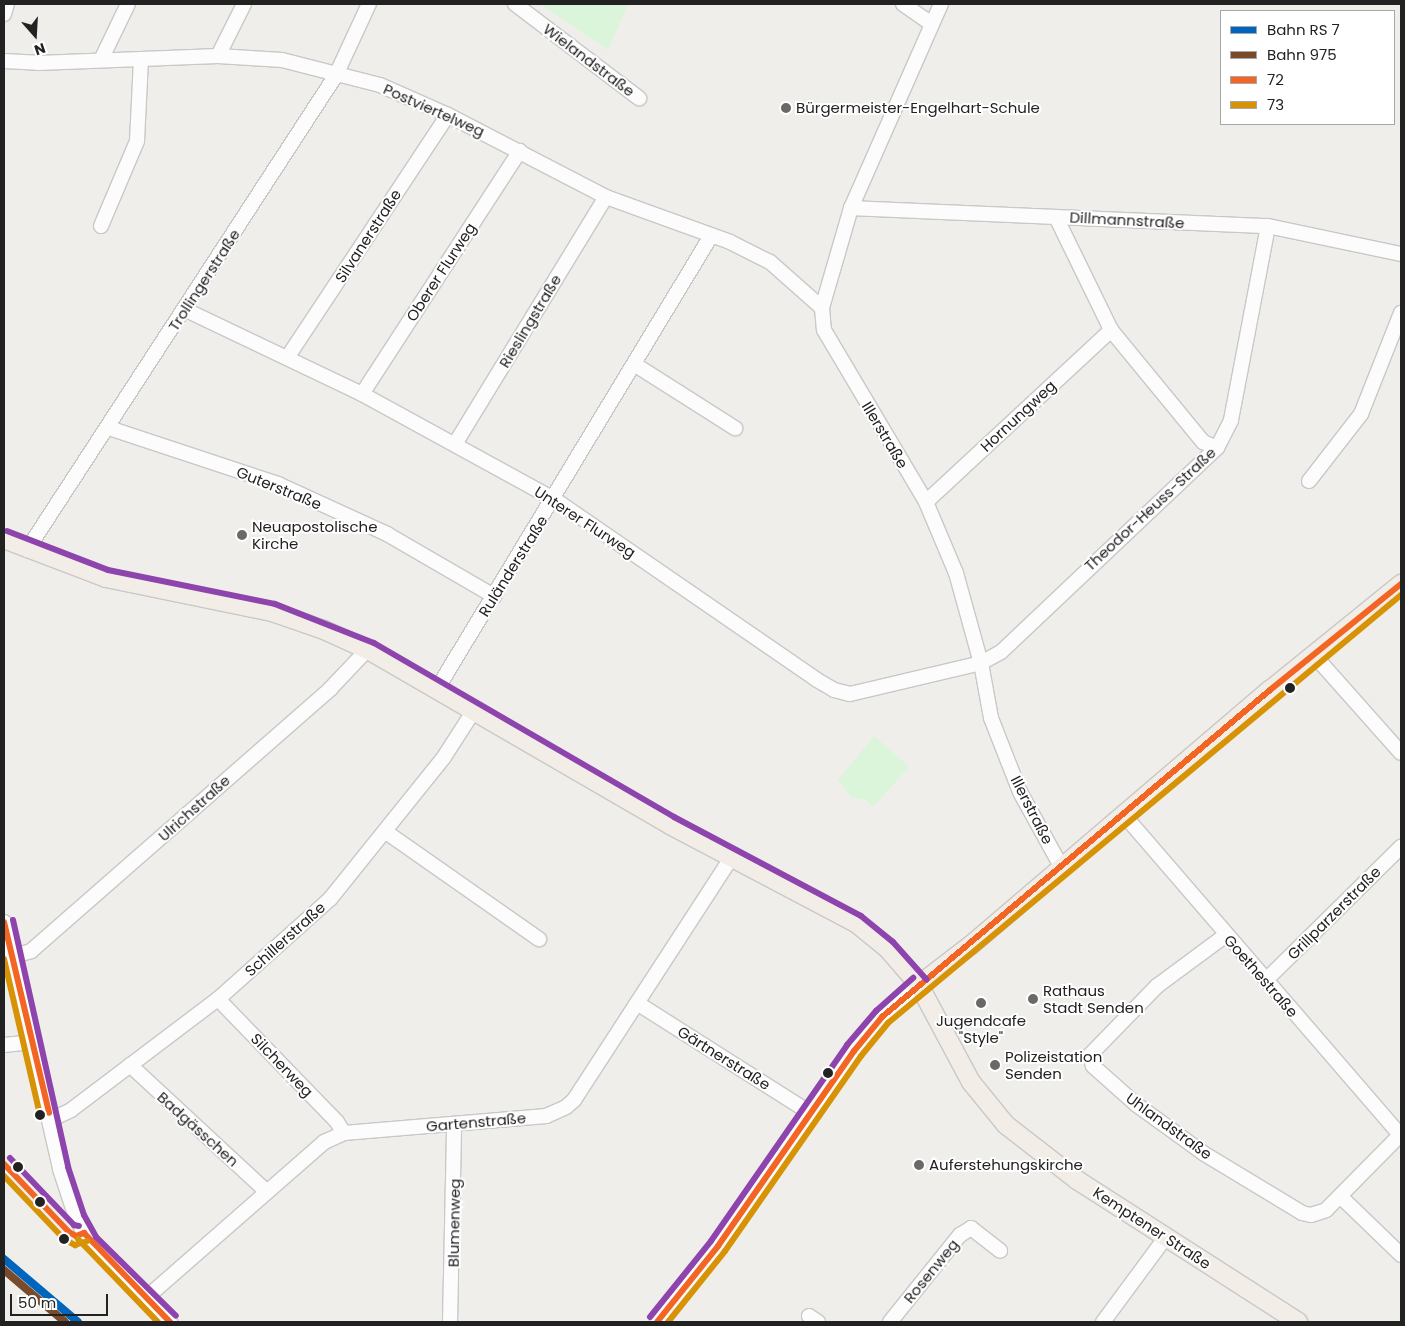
<!DOCTYPE html>
<html>
<head>
<meta charset="utf-8">
<style>
	body { margin:0 }
	#map { position:relative; width:1405px; height:1326px; overflow:hidden; background:#f0eeeb; font-family:Poppins,sans-serif }
	div>[style] { position:absolute }
	.park>* { inset:0; background:#daf5da }
	.roads { filter:drop-shadow(1px 0 #c9c8c7) drop-shadow(-1px 0 #c9c8c7) drop-shadow(0 1px #c9c8c7) drop-shadow(0 -1px #c9c8c7) }
	.minor>* { height:14px; margin:-7px; padding:0 7px; transform-origin:7px; border-radius:7px; background:#fdfcfc }
	.major>* { height:18px; margin:-9px; padding:0 9px; transform-origin:9px; border-radius:9px; background:#f3ede7 }
	.bus-1>* { height:6px; margin:-3px; padding:0 3px; transform-origin:3px; border-radius:3px; background:#f26522 }
	.bus-2>* { height:6px; margin:-3px; padding:0 3px; transform-origin:3px; border-radius:3px; background:#d79205 }
	.bus-3>* { height:6px; margin:-3px; padding:0 3px; transform-origin:3px; border-radius:3px; background:#8e44ad }
	.rail-1>* { height:8px; margin:-4px; padding:0 4px; transform-origin:4px; border-radius:4px; background:#0065bd }
	.rail-2>* { height:8px; margin:-4px; padding:0 4px; transform-origin:4px; border-radius:4px; background:#7a4b2a }
	.dots>* { width:14px; height:14px; translate:-50% -50%; box-sizing:border-box; border:2px solid #fff; border-radius:50% }
	span { translate:-50% -50%; white-space:nowrap; text-align:center; line-height:1.15; -webkit-text-stroke:4px #fff; paint-order:stroke }
	.street-label { font-size:15px; color:#222 }
	.poi-label { font-size:15px; color:#222 }
	.left { translate:0 -50%; text-align:left }
	.frame { position:absolute; inset:0; border:5px solid #222; pointer-events:none }
	.legend { position:absolute; left:1220px; top:10px; width:175px; height:115px; box-sizing:border-box; background:#fff; border:1px solid #a7a7a7; margin:0; padding:6px 9px; list-style:none; font-size:15px; color:#222 }
	.legend li { display:flex; align-items:center; gap:10px; height:25px }
	.legend b { width:25px; border:1px solid #a7a7a7 }
	.north { position:absolute; left:10px; top:10px; width:50px; height:50px; -webkit-text-stroke:4px #fff; paint-order:stroke; rotate:161deg; font-size:14px; font-weight:700; line-height:20px; text-align:center; color:#222 }
	.north::after { content:''; display:block; margin:auto; width:18px; height:22px; background:#222; clip-path:polygon(50% 0,100% 100%,50% 72%,0 100%) }
	.scale { position:absolute; left:10px; top:1294px; width:98px; height:22px; box-sizing:border-box; border:2px solid #222; border-top:0; padding-left:6px; font-size:15px; line-height:18px; white-space:nowrap; color:#222; -webkit-text-stroke:4px #fff; paint-order:stroke }
</style>
</head>
<body>
<div id="map">
	<div class="park">
		<i style="clip-path:polygon(540px 4px,628px 4px,608px 50px)"></i>
		<i style="clip-path:polygon(874px 736px,909px 767px,873px 807px,865px 800px,852px 798px,838px 780px)"></i>
	</div>
	<div class="roads">
		<div class="minor">
			<i style="left:515px;top:4px;width:156px;rotate:37.2deg"></i>
			<i style="left:903px;top:4px;width:35px;rotate:35deg"></i>
			<i style="left:941px;top:4px;width:223px;rotate:113.8deg"></i>
			<i style="left:851px;top:208px;width:104px;rotate:106.2deg"></i>
			<i style="left:822px;top:308px;width:22px;rotate:85deg"></i>
			<i style="left:824px;top:330px;width:200px;rotate:59.3deg"></i>
			<i style="left:926px;top:502px;width:77px;rotate:67.1deg"></i>
			<i style="left:956px;top:573px;width:93px;rotate:74.5deg"></i>
			<i style="left:981px;top:663px;width:56px;rotate:79.7deg"></i>
			<i style="left:991px;top:718px;width:79px;rotate:68.6deg"></i>
			<i style="left:1020px;top:792px;width:87px;rotate:61.1deg"></i>
			<i style="left:4px;top:14px;width:10px;rotate:-73deg"></i>
			<i style="left:218px;top:56px;width:58px;rotate:-63.4deg"></i>
			<i style="left:101px;top:60px;width:62px;rotate:-64.3deg"></i>
			<i style="left:4px;top:61px;width:34px;rotate:3deg"></i>
			<i style="left:38px;top:63px;width:180px;rotate:-2.2deg"></i>
			<i style="left:218px;top:56px;width:64px;rotate:3.6deg"></i>
			<i style="left:282px;top:60px;width:101px;rotate:14.3deg"></i>
			<i style="left:380px;top:85px;width:74px;rotate:23.8deg"></i>
			<i style="left:448px;top:115px;width:178px;rotate:27.4deg"></i>
			<i style="left:606px;top:197px;width:132px;rotate:19.9deg"></i>
			<i style="left:730px;top:242px;width:45px;rotate:26.6deg"></i>
			<i style="left:770px;top:262px;width:69px;rotate:41.5deg"></i>
			<i style="left:851px;top:208px;width:417px;rotate:2.5deg"></i>
			<i style="left:1268px;top:226px;width:136px;rotate:11.9deg"></i>
			<i style="left:1056px;top:217px;width:126px;rotate:64deg"></i>
			<i style="left:1111px;top:330px;width:145px;rotate:50.6deg"></i>
			<i style="left:1203px;top:442px;width:15px;rotate:23deg"></i>
			<i style="left:101px;top:226px;width:92px;rotate:-67deg"></i>
			<i style="left:137px;top:141px;width:82px;rotate:-87.2deg"></i>
			<i style="left:186px;top:310px;width:195px;rotate:25.5deg"></i>
			<i style="left:362px;top:394px;width:219px;rotate:28.7deg"></i>
			<i style="left:554px;top:499px;width:319px;rotate:34.5deg"></i>
			<i style="left:817px;top:680px;width:20px;rotate:30deg"></i>
			<i style="left:834px;top:690px;width:16px;rotate:14deg"></i>
			<i style="left:850px;top:694px;width:135px;rotate:-13.3deg"></i>
			<i style="left:981px;top:663px;width:23px;rotate:-29deg"></i>
			<i style="left:1001px;top:652px;width:297px;rotate:-43.4deg"></i>
			<i style="left:1217px;top:448px;width:31px;rotate:-63deg"></i>
			<i style="left:1231px;top:420px;width:197px;rotate:-79.2deg"></i>
			<i style="left:287px;top:358px;width:291px;rotate:-56.5deg"></i>
			<i style="left:634px;top:364px;width:120px;rotate:32.4deg"></i>
			<i style="left:362px;top:394px;width:290px;rotate:-57deg"></i>
			<i style="left:109px;top:428px;width:178px;rotate:18.3deg"></i>
			<i style="left:278px;top:484px;width:120px;rotate:24.6deg"></i>
			<i style="left:387px;top:534px;width:124px;rotate:30.1deg"></i>
			<i style="left:455px;top:444px;width:289px;rotate:-58.6deg"></i>
			<i style="left:1309px;top:481px;width:85px;rotate:-52.2deg"></i>
			<i style="left:1361px;top:414px;width:109px;rotate:-68.4deg"></i>
			<i style="left:926px;top:502px;width:253px;rotate:-42.9deg"></i>
			<i style="left:27px;top:550px;width:567px;rotate:-56.95deg"></i>
			<i style="left:336px;top:75px;width:78px;rotate:-65.1deg"></i>
			<i style="left:1313px;top:654px;width:132px;rotate:48.4deg"></i>
			<i style="left:437px;top:689px;width:529px;rotate:-58.83deg"></i>
			<i style="left:1124px;top:815px;width:423px;rotate:49.2deg"></i>
			<i style="left:386px;top:832px;width:187px;rotate:35deg"></i>
			<i style="left:4px;top:922px;width:253px;rotate:77.2deg"></i>
			<i style="left:60px;top:1169px;width:52px;rotate:71.9deg"></i>
			<i style="left:76px;top:1218px;width:27px;rotate:62deg"></i>
			<i style="left:89px;top:1242px;width:114px;rotate:44.6deg"></i>
			<i style="left:1226px;top:935px;width:86px;rotate:143.5deg"></i>
			<i style="left:1157px;top:986px;width:96px;rotate:134.2deg"></i>
			<i style="left:1090px;top:1055px;width:11px;rotate:75deg"></i>
			<i style="left:1093px;top:1066px;width:59px;rotate:41.6deg"></i>
			<i style="left:1137px;top:1105px;width:82px;rotate:36deg"></i>
			<i style="left:1203px;top:1153px;width:116px;rotate:31.2deg"></i>
			<i style="left:1302px;top:1213px;width:9px;rotate:13deg"></i>
			<i style="left:1311px;top:1215px;width:16px;rotate:-18deg"></i>
			<i style="left:1326px;top:1210px;width:107px;rotate:-45.4deg"></i>
			<i style="left:14px;top:956px;width:18px;rotate:-16deg"></i>
			<i style="left:31px;top:951px;width:398px;rotate:-41.2deg"></i>
			<i style="left:330px;top:689px;width:54px;rotate:-46.5deg"></i>
			<i style="left:1266px;top:980px;width:190px;rotate:-44.6deg"></i>
			<i style="left:218px;top:999px;width:171px;rotate:45.9deg"></i>
			<i style="left:337px;top:1122px;width:13px;rotate:58deg"></i>
			<i style="left:637px;top:1003px;width:207px;rotate:32.4deg"></i>
			<i style="left:4px;top:1045px;width:30px;rotate:-6deg"></i>
			<i style="left:130px;top:1065px;width:187px;rotate:42.8deg"></i>
			<i style="left:50px;top:1120px;width:23px;rotate:-25deg"></i>
			<i style="left:71px;top:1110px;width:184px;rotate:-37.1deg"></i>
			<i style="left:218px;top:999px;width:150px;rotate:-41.8deg"></i>
			<i style="left:330px;top:899px;width:182px;rotate:-51.2deg"></i>
			<i style="left:444px;top:757px;width:54px;rotate:-57.2deg"></i>
			<i style="left:1340px;top:1196px;width:85px;rotate:44deg"></i>
			<i style="left:146px;top:1298px;width:237px;rotate:-41.2deg"></i>
			<i style="left:324px;top:1142px;width:22px;rotate:-24deg"></i>
			<i style="left:344px;top:1133px;width:203px;rotate:-4.8deg"></i>
			<i style="left:546px;top:1116px;width:22px;rotate:-24deg"></i>
			<i style="left:566px;top:1107px;width:11px;rotate:-41deg"></i>
			<i style="left:574px;top:1100px;width:290px;rotate:-57deg"></i>
			<i style="left:809px;top:1316px;width:11px;rotate:34deg"></i>
			<i style="left:450px;top:1322px;width:198px;rotate:-88.8deg"></i>
			<i style="left:657px;top:1322px;width:97px;rotate:-51.2deg"></i>
			<i style="left:718px;top:1246px;width:238px;rotate:-55.1deg"></i>
			<i style="left:854px;top:1051px;width:44px;rotate:-50.5deg"></i>
			<i style="left:882px;top:1017px;width:49px;rotate:-40.9deg"></i>
			<i style="left:890px;top:1322px;width:112px;rotate:-51.2deg"></i>
			<i style="left:960px;top:1235px;width:13px;rotate:-32deg"></i>
			<i style="left:971px;top:1228px;width:37px;rotate:38deg"></i>
			<i style="left:1103px;top:1322px;width:106px;rotate:-53.5deg"></i>
		</div>
		<div class="major">
			<i style="left:4px;top:539px;width:109px;rotate:20.9deg"></i>
			<i style="left:106px;top:578px;width:169px;rotate:11.6deg"></i>
			<i style="left:272px;top:612px;width:55px;rotate:19.1deg"></i>
			<i style="left:324px;top:630px;width:51px;rotate:24.5deg"></i>
			<i style="left:370px;top:651px;width:347px;rotate:30.1deg"></i>
			<i style="left:670px;top:825px;width:210px;rotate:27.8deg"></i>
			<i style="left:856px;top:923px;width:40px;rotate:39deg"></i>
			<i style="left:887px;top:948px;width:49px;rotate:49.1deg"></i>
			<i style="left:919px;top:985px;width:110px;rotate:61.8deg"></i>
			<i style="left:971px;top:1082px;width:55px;rotate:50.9deg"></i>
			<i style="left:1006px;top:1125px;width:90px;rotate:37.8deg"></i>
			<i style="left:1077px;top:1180px;width:263px;rotate:32.7deg"></i>
			<i style="left:919px;top:985px;width:66px;rotate:-37.6deg"></i>
			<i style="left:971px;top:945px;width:393px;rotate:-40.5deg"></i>
			<i style="left:1270px;top:690px;width:169px;rotate:-39deg"></i>
		</div>
	</div>
	<div class="bus-1">
		<i style="left:4px;top:922px;width:196px;rotate:76.7deg"></i>
		<i style="left:4px;top:1164px;width:94px;rotate:46.3deg"></i>
		<i style="left:69px;top:1232px;width:8px;rotate:30deg"></i>
		<i style="left:76px;top:1236px;width:9px;rotate:-21deg"></i>
		<i style="left:84px;top:1233px;width:124px;rotate:46deg"></i>
		<i style="left:657px;top:1322px;width:97px;rotate:-51.2deg"></i>
		<i style="left:718px;top:1246px;width:238px;rotate:-55.1deg"></i>
		<i style="left:854px;top:1051px;width:44px;rotate:-50.5deg"></i>
		<i style="left:882px;top:1017px;width:507px;rotate:-40.12deg"></i>
		<i style="left:1270px;top:690px;width:169px;rotate:-39deg"></i>
	</div>
	<div class="bus-2">
		<i style="left:4px;top:959px;width:160px;rotate:77deg"></i>
		<i style="left:4px;top:1176px;width:87px;rotate:46.4deg"></i>
		<i style="left:64px;top:1239px;width:13px;rotate:29deg"></i>
		<i style="left:75px;top:1245px;width:13px;rotate:-18deg"></i>
		<i style="left:78px;top:1239px;width:115px;rotate:46.1deg"></i>
		<i style="left:668px;top:1322px;width:91px;rotate:-51.2deg"></i>
		<i style="left:725px;top:1251px;width:238px;rotate:-55.1deg"></i>
		<i style="left:861px;top:1056px;width:43px;rotate:-50.7deg"></i>
		<i style="left:888px;top:1023px;width:668px;rotate:-39.84deg"></i>
	</div>
	<div class="bus-3">
		<i style="left:7px;top:531px;width:108px;rotate:21.1deg"></i>
		<i style="left:108px;top:570px;width:170px;rotate:11.5deg"></i>
		<i style="left:275px;top:604px;width:106px;rotate:21.5deg"></i>
		<i style="left:374px;top:643px;width:347px;rotate:30.1deg"></i>
		<i style="left:674px;top:817px;width:212px;rotate:27.9deg"></i>
		<i style="left:861px;top:916px;width:41px;rotate:39.1deg"></i>
		<i style="left:893px;top:942px;width:50px;rotate:48.3deg"></i>
		<i style="left:13px;top:920px;width:253px;rotate:77.4deg"></i>
		<i style="left:68px;top:1167px;width:51px;rotate:71.6deg"></i>
		<i style="left:84px;top:1215px;width:25px;rotate:61deg"></i>
		<i style="left:96px;top:1237px;width:112px;rotate:44.6deg"></i>
		<i style="left:10px;top:1158px;width:93px;rotate:46.3deg"></i>
		<i style="left:74px;top:1225px;width:5px;rotate:11deg"></i>
		<i style="left:650px;top:1317px;width:97px;rotate:-51.2deg"></i>
		<i style="left:711px;top:1241px;width:239px;rotate:-55.2deg"></i>
		<i style="left:847px;top:1045px;width:45px;rotate:-49.5deg"></i>
		<i style="left:876px;top:1011px;width:50px;rotate:-41.7deg"></i>
	</div>
	<div class="rail-1">
		<i style="left:4px;top:1259px;width:97px;rotate:40.4deg"></i>
	</div>
	<div class="rail-2">
		<i style="left:4px;top:1270px;width:80px;rotate:40.4deg"></i>
	</div>
	<div class="dots">
		<i style="left:786px;top:108px;background:#6a6968"></i>
		<i style="left:242px;top:535px;background:#6a6968"></i>
		<i style="left:1290px;top:688px;background:#222"></i>
		<i style="left:1033px;top:999px;background:#6a6968"></i>
		<i style="left:981px;top:1003px;background:#6a6968"></i>
		<i style="left:995px;top:1065px;background:#6a6968"></i>
		<i style="left:828px;top:1073px;background:#222"></i>
		<i style="left:40px;top:1115px;background:#222"></i>
		<i style="left:919px;top:1165px;background:#6a6968"></i>
		<i style="left:18px;top:1167px;background:#222"></i>
		<i style="left:40px;top:1202px;background:#222"></i>
		<i style="left:64px;top:1239px;background:#222"></i>
	</div>
	<div class="street-label">
		<span style="left:589px;top:60px;rotate:37deg">Wielandstraße</span>
		<span style="left:434px;top:110px;rotate:24deg">Postviertelweg</span>
		<span style="left:1127px;top:220px;rotate:3deg">Dillmannstraße</span>
		<span style="left:368px;top:236px;rotate:-57deg">Silvanerstraße</span>
		<span style="left:441px;top:272px;rotate:-57deg">Oberer Flurweg</span>
		<span style="left:204px;top:280px;rotate:-57deg">Trollingerstraße</span>
		<span style="left:530px;top:321px;rotate:-59deg">Rieslingstraße</span>
		<span style="left:1018px;top:416px;rotate:-43deg">Hornungweg</span>
		<span style="left:885px;top:435px;rotate:59deg">Illerstraße</span>
		<span style="left:279px;top:488px;rotate:22deg">Guterstraße</span>
		<span style="left:1150px;top:509px;rotate:-43deg">Theodor-Heuss-Straße</span>
		<span style="left:585px;top:522px;rotate:33deg">Unterer Flurweg</span>
		<span style="left:513px;top:566px;rotate:-58deg">Ruländerstraße</span>
		<span style="left:194px;top:808px;rotate:-42deg">Ulrichstraße</span>
		<span style="left:1032px;top:810px;rotate:63deg">Illerstraße</span>
		<span style="left:1334px;top:913px;rotate:-45deg">Grillparzerstraße</span>
		<span style="left:285px;top:939px;rotate:-42deg">Schillerstraße</span>
		<span style="left:1261px;top:976px;rotate:49deg">Goethestraße</span>
		<span style="left:724px;top:1058px;rotate:32deg">Gärtnerstraße</span>
		<span style="left:282px;top:1065px;rotate:46deg">Silcherweg</span>
		<span style="left:476px;top:1122px;rotate:-5deg">Gartenstraße</span>
		<span style="left:1169px;top:1126px;rotate:36deg">Uhlandstraße</span>
		<span style="left:198px;top:1129px;rotate:42deg">Badgässchen</span>
		<span style="left:454px;top:1223px;rotate:-89deg">Blumenweg</span>
		<span style="left:1152px;top:1228px;rotate:33deg">Kemptener Straße</span>
		<span style="left:931px;top:1271px;rotate:-51deg">Rosenweg</span>
	</div>
	<div class="poi-label">
		<span class="left" style="left:796px;top:108px">Bürgermeister-Engelhart-Schule</span>
		<span class="left" style="left:252px;top:535px">Neuapostolische<br>Kirche</span>
		<span class="left" style="left:1043px;top:999px">Rathaus<br>Stadt Senden</span>
		<span style="left:981px;top:1029px">Jugendcafe<br>"Style"</span>
		<span class="left" style="left:1005px;top:1065px">Polizeistation<br>Senden</span>
		<span class="left" style="left:929px;top:1165px">Auferstehungskirche</span>
	</div>
	<div class="frame"></div>
	<ul class="legend">
	<li><b style="height:6px;background:#0065bd"></b>Bahn RS 7</li>
	<li><b style="height:6px;background:#7a4b2a"></b>Bahn 975</li>
	<li><b style="height:6px;background:#f26522"></b>72</li>
	<li><b style="height:6px;background:#d79205"></b>73</li>
	</ul>
	<div class="north">N</div>
	<div class="scale">50 m</div>
</div>
</body>
</html>
